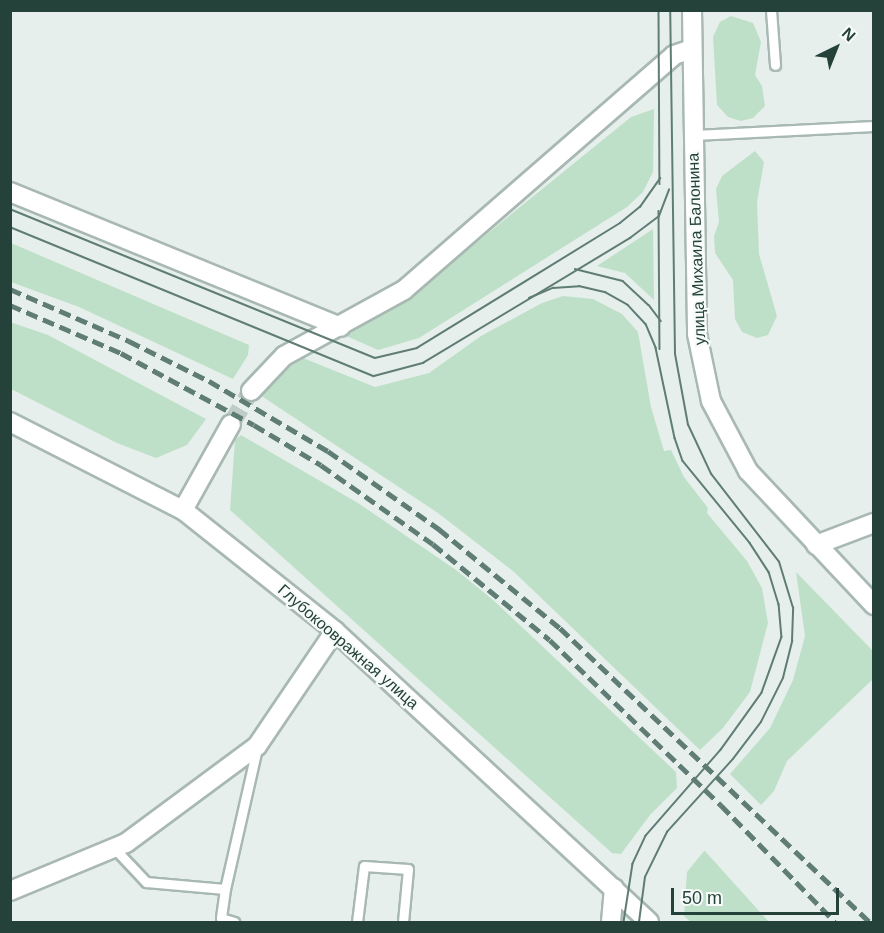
<!DOCTYPE html>
<html>
<head>
<meta charset="utf-8">
<style>
	body { margin:0 }
	#map { position:relative; width:884px; height:933px; overflow:hidden; background:#e6efeb; font-family:Helvetica,sans-serif }
	div>[style] { position:absolute }
	.green>* { inset:0; background:#bfe0c8 }
	.secondary-tunnel>* { height:18px; margin-top:-9px; transform-origin:0; background:repeating-linear-gradient(90deg,#bfccc8 0 18px,transparent 0 27px) }
	.roads { filter:drop-shadow(2px 0 #a8b8b2) drop-shadow(-2px 0 #a8b8b2) drop-shadow(0 2px #a8b8b2) drop-shadow(0 -2px #a8b8b2) }
	.service>* { height:9px; margin:-4.5px; padding:0 4.5px; transform-origin:4.5px; border-radius:4.5px; background:#fff }
	.minor>* { height:18px; margin:-9px; padding:0 9px; transform-origin:9px; border-radius:9px; background:#fff }
	.secondary>* { height:18px; margin:-9px; padding:0 9px; transform-origin:9px; border-radius:9px; background:#fff }
	.tram>* { height:1.5px; margin:-0.75px; padding:0 0.75px; transform-origin:0.75px; border-radius:0.75px; background:#5f7d75 }
	.rail>* { height:4.5px; margin-top:-2.25px; transform-origin:0; background:repeating-linear-gradient(90deg,#5f7d75 0 12px,transparent 0 18px) }
	span { translate:-50% -50%; white-space:nowrap; text-align:center; line-height:1.15; -webkit-text-stroke:4.5px #f7fbf9; paint-order:stroke }
	.street-label { font-size:16px; color:#24423a }
	.frame { position:absolute; inset:0; border:12px solid #24423a; pointer-events:none }
	.north { position:absolute; left:806px; top:18px; width:60px; height:60px; -webkit-text-stroke:4px #f7fbf9; paint-order:stroke; rotate:43deg; font-size:16px; font-weight:700; line-height:24px; text-align:center; color:#24423a }
	.north::after { content:''; display:block; margin:auto; width:21px; height:27px; background:#24423a; clip-path:polygon(50% 0,100% 100%,50% 72%,0 100%) }
	.scale { position:absolute; left:671px; top:888px; width:168px; height:27px; box-sizing:border-box; border:3px solid #24423a; border-top:0; padding-left:8px; font-size:18px; line-height:21px; white-space:nowrap; color:#24423a; -webkit-text-stroke:4px #f7fbf9; paint-order:stroke }
</style>
</head>
<body>
<div id="map">
	<div class="green">
		<i style="clip-path:polygon(731px 16px,753px 23px,761px 42px,755px 75px,762px 86px,765px 106px,753px 118px,741px 121px,728px 117px,717px 105px,713px 37px,720px 22px)"></i>
		<i style="clip-path:polygon(654px 109px,653px 172px,643px 192px,627px 207px,419px 338px,378px 350px,344px 335px,413px 294px,631px 117px)"></i>
		<i style="clip-path:polygon(755px 151px,764px 162px,757px 202px,759px 254px,777px 316px,768px 335px,757px 338px,742px 332px,735px 319px,733px 280px,715px 253px,714px 236px,719px 222px,716px 189px,722px 176px)"></i>
		<i style="clip-path:polygon(653px 229px,654px 300px,625px 273px,597px 266px)"></i>
		<i style="clip-path:polygon(11px 243px,249px 345px,248px 355px,233px 379px,79px 307px,11px 282px)"></i>
		<i style="clip-path:polygon(563px 296px,593px 299px,622px 314px,638px 332px,651px 407px,664px 451px,671px 450px,684px 477px,708px 508px,707px 513px,747px 561px,762px 588px,768px 623px,750px 692px,723px 728px,700px 750px,513px 571px,438px 513px,260px 395px,276px 376px,303px 358px,375px 387px,429px 373px,481px 336px,542px 303px)"></i>
		<i style="clip-path:polygon(10px 322px,48px 335px,206px 419px,187px 445px,156px 458px,117px 443px,11px 389px)"></i>
		<i style="clip-path:polygon(241px 435px,358px 503px,456px 570px,492px 599px,676px 772px,677px 788px,650px 815px,621px 854px,612px 853px,230px 510px,235px 440px)"></i>
		<i style="clip-path:polygon(796px 572px,873px 651px,873px 679px,787px 761px,774px 791px,761px 805px,730px 774px,770px 728px,793px 680px,805px 636px)"></i>
		<i style="clip-path:polygon(704px 851px,705px 851px,769px 922px,691px 922px,684px 916px,687px 872px)"></i>
	</div>
	<div class="secondary-tunnel">
		<i style="left:231px;top:424px;width:39px;rotate:-59deg"></i>
	</div>
	<div class="roads">
		<div class="service">
			<i style="left:771px;top:10px;width:55px;rotate:85.8deg"></i>
			<i style="left:694px;top:135px;width:180px;rotate:-2.9deg"></i>
			<i style="left:114px;top:848px;width:47px;rotate:46.7deg"></i>
			<i style="left:146px;top:882px;width:79px;rotate:5.1deg"></i>
			<i style="left:225px;top:889px;width:29px;rotate:98deg"></i>
			<i style="left:221px;top:918px;width:14px;rotate:17deg"></i>
			<i style="left:225px;top:889px;width:145px;rotate:-77.2deg"></i>
			<i style="left:357px;top:922px;width:56px;rotate:-82.9deg"></i>
			<i style="left:364px;top:866px;width:44px;rotate:3.9deg"></i>
			<i style="left:408px;top:869px;width:53px;rotate:95.4deg"></i>
		</div>
		<div class="minor">
			<i style="left:10px;top:192px;width:357px;rotate:22.2deg"></i>
			<i style="left:816px;top:545px;width:62px;rotate:-20.8deg"></i>
			<i style="left:10px;top:891px;width:126px;rotate:-22.5deg"></i>
			<i style="left:126px;top:843px;width:163px;rotate:-36.5deg"></i>
			<i style="left:257px;top:746px;width:139px;rotate:-55.9deg"></i>
		</div>
		<div class="secondary">
			<i style="left:692px;top:10px;width:324px;rotate:89.1deg"></i>
			<i style="left:697px;top:334px;width:68px;rotate:78.2deg"></i>
			<i style="left:711px;top:401px;width:79px;rotate:62.1deg"></i>
			<i style="left:748px;top:471px;width:184px;rotate:46.8deg"></i>
			<i style="left:251px;top:391px;width:48px;rotate:-46.7deg"></i>
			<i style="left:284px;top:356px;width:137px;rotate:-28.8deg"></i>
			<i style="left:404px;top:290px;width:358px;rotate:-41deg"></i>
			<i style="left:674px;top:55px;width:18px;rotate:-19deg"></i>
			<i style="left:10px;top:422px;width:194px;rotate:27deg"></i>
			<i style="left:183px;top:510px;width:194px;rotate:38.5deg"></i>
			<i style="left:335px;top:631px;width:428px;rotate:42.8deg"></i>
			<i style="left:183px;top:510px;width:98px;rotate:-60.8deg"></i>
			<i style="left:611px;top:922px;width:34px;rotate:-85deg"></i>
		</div>
	</div>
	<div class="tram">
		<i style="left:659px;top:10px;width:174px;rotate:89.7deg"></i>
		<i style="left:10px;top:209px;width:394px;rotate:22.2deg"></i>
		<i style="left:375px;top:358px;width:43px;rotate:-13.4deg"></i>
		<i style="left:417px;top:348px;width:238px;rotate:-31.6deg"></i>
		<i style="left:620px;top:223px;width:26px;rotate:-39deg"></i>
		<i style="left:640px;top:207px;width:35px;rotate:-55deg"></i>
		<i style="left:659px;top:211px;width:138px;rotate:89.6deg"></i>
		<i style="left:10px;top:227px;width:393px;rotate:22.3deg"></i>
		<i style="left:374px;top:376px;width:51px;rotate:-14.9deg"></i>
		<i style="left:423px;top:363px;width:242px;rotate:-31.1deg"></i>
		<i style="left:630px;top:238px;width:36px;rotate:-37deg"></i>
		<i style="left:659px;top:216px;width:28px;rotate:-69deg"></i>
		<i style="left:575px;top:269px;width:49px;rotate:14deg"></i>
		<i style="left:623px;top:281px;width:35px;rotate:43deg"></i>
		<i style="left:649px;top:305px;width:20px;rotate:53deg"></i>
		<i style="left:529px;top:298px;width:26px;rotate:-23deg"></i>
		<i style="left:553px;top:288px;width:26px;rotate:-4deg"></i>
		<i style="left:579px;top:286px;width:27px;rotate:13deg"></i>
		<i style="left:605px;top:292px;width:26px;rotate:29deg"></i>
		<i style="left:628px;top:305px;width:26px;rotate:47deg"></i>
		<i style="left:646px;top:324px;width:26px;rotate:67deg"></i>
		<i style="left:656px;top:348px;width:92px;rotate:78.1deg"></i>
		<i style="left:675px;top:438px;width:24px;rotate:71deg"></i>
		<i style="left:683px;top:461px;width:106px;rotate:50.7deg"></i>
		<i style="left:750px;top:543px;width:35px;rotate:57deg"></i>
		<i style="left:769px;top:572px;width:34px;rotate:73deg"></i>
		<i style="left:779px;top:604px;width:33px;rotate:85deg"></i>
		<i style="left:782px;top:637px;width:59px;rotate:109.7deg"></i>
		<i style="left:762px;top:693px;width:70px;rotate:125.7deg"></i>
		<i style="left:721px;top:750px;width:114px;rotate:131.1deg"></i>
		<i style="left:646px;top:836px;width:31px;rotate:115deg"></i>
		<i style="left:633px;top:864px;width:59px;rotate:98.8deg"></i>
		<i style="left:639px;top:922px;width:45px;rotate:-82.4deg"></i>
		<i style="left:645px;top:877px;width:50px;rotate:-63.9deg"></i>
		<i style="left:667px;top:832px;width:98px;rotate:-47.9deg"></i>
		<i style="left:733px;top:759px;width:46px;rotate:-52.9deg"></i>
		<i style="left:761px;top:722px;width:49px;rotate:-63.4deg"></i>
		<i style="left:783px;top:678px;width:38px;rotate:-76deg"></i>
		<i style="left:792px;top:641px;width:33px;rotate:-88deg"></i>
		<i style="left:793px;top:608px;width:48px;rotate:-106.9deg"></i>
		<i style="left:779px;top:562px;width:111px;rotate:-127.7deg"></i>
		<i style="left:711px;top:474px;width:54px;rotate:-115.1deg"></i>
		<i style="left:688px;top:425px;width:72px;rotate:-100.4deg"></i>
		<i style="left:675px;top:354px;width:344px;rotate:-90.8deg"></i>
	</div>
	<div class="rail">
		<i style="left:10px;top:289px;width:130px;rotate:23.6deg"></i>
		<i style="left:129px;top:341px;width:89px;rotate:26.6deg"></i>
		<i style="left:209px;top:381px;width:138px;rotate:30.5deg"></i>
		<i style="left:328px;top:451px;width:136px;rotate:35.1deg"></i>
		<i style="left:439px;top:529px;width:156px;rotate:39.3deg"></i>
		<i style="left:560px;top:628px;width:427px;rotate:43.5deg"></i>
		<i style="left:10px;top:305px;width:121px;rotate:23.4deg"></i>
		<i style="left:121px;top:353px;width:151px;rotate:28.4deg"></i>
		<i style="left:254px;top:425px;width:78px;rotate:30.8deg"></i>
		<i style="left:321px;top:465px;width:137px;rotate:35.2deg"></i>
		<i style="left:433px;top:544px;width:151px;rotate:39.4deg"></i>
		<i style="left:550px;top:640px;width:238px;rotate:44deg"></i>
		<i style="left:721px;top:805px;width:163px;rotate:45.7deg"></i>
	</div>
	<div class="street-label">
		<span style="left:697px;top:249px;rotate:-92deg">улица Михаила Балонина</span>
		<span style="left:348px;top:647px;rotate:41deg">Глубокоовражная улица</span>
	</div>
	<div class="frame"></div>
	<div class="north">N</div>
	<div class="scale">50 m</div>
</div>
</body>
</html>
